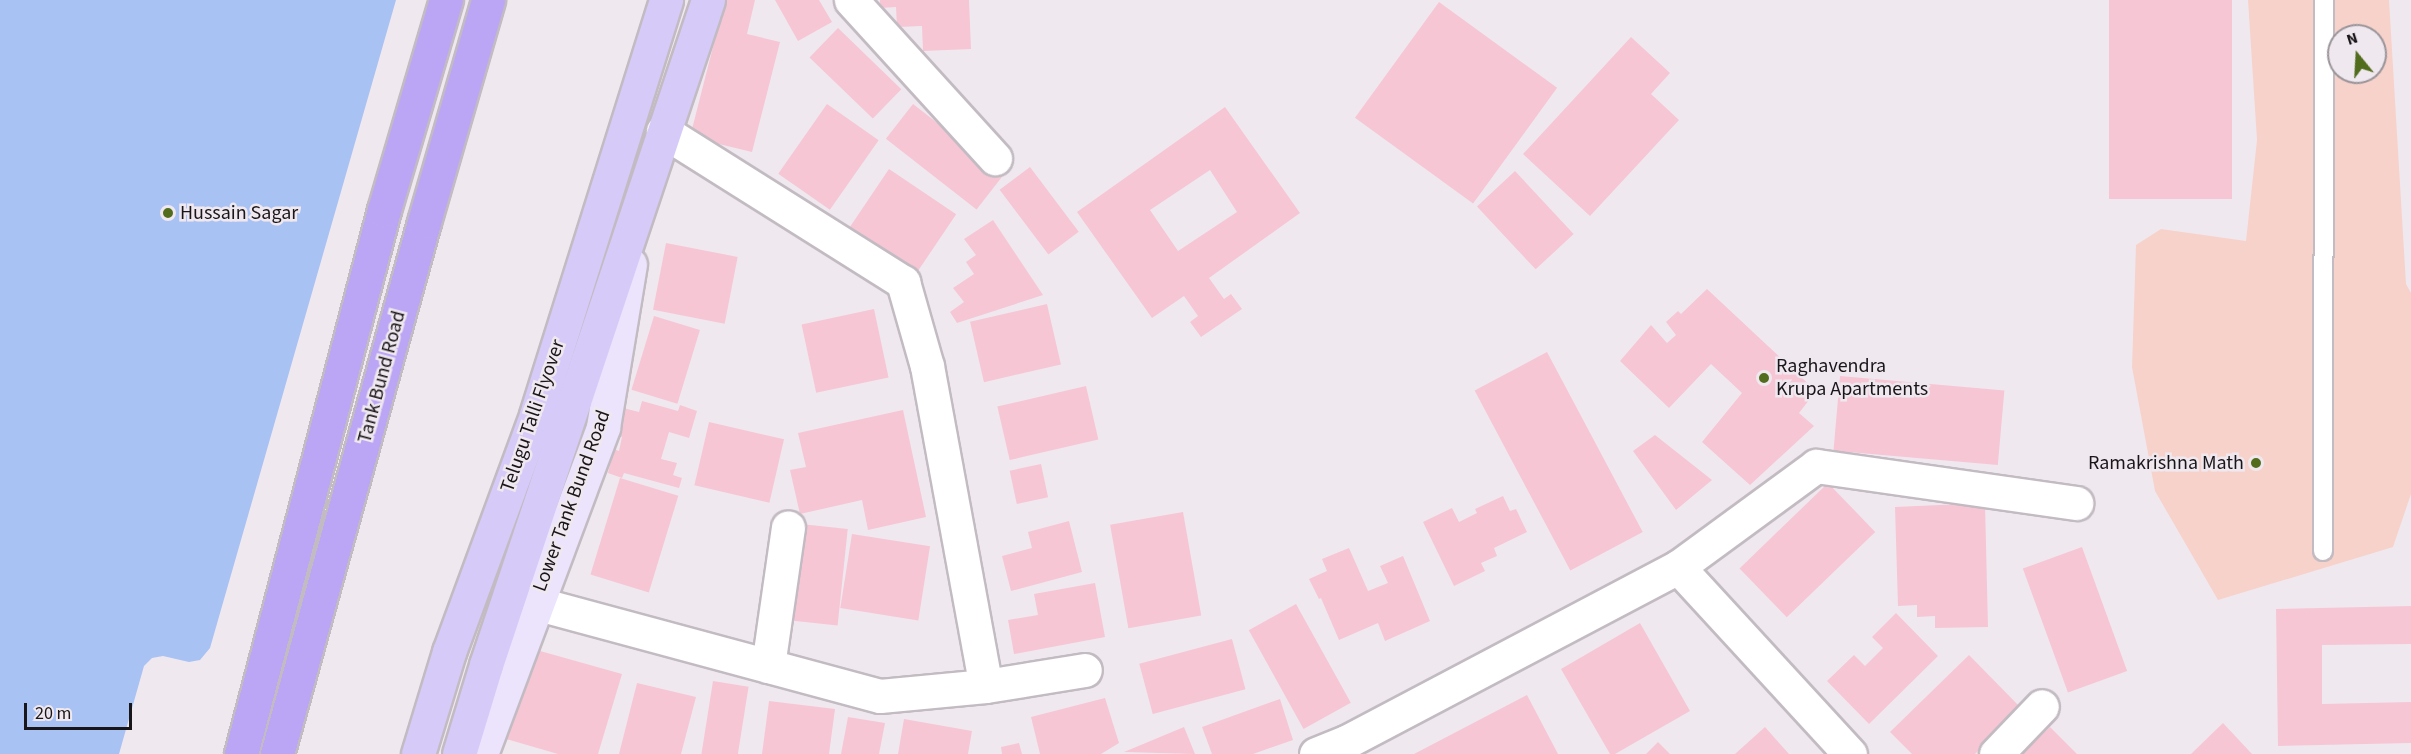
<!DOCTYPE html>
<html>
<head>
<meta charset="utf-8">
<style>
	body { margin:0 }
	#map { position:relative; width:2411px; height:754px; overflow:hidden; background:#f0e8ef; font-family:"Source Sans 3",sans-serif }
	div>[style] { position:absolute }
	.green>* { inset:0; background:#f7d2cb }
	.water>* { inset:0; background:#a8c2f4 }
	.building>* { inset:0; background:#f6c6d4; transform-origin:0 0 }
	.roads { filter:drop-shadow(2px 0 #c3bbc2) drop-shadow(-2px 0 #c3bbc2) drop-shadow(0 2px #c3bbc2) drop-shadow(0 -2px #c3bbc2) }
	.lane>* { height:18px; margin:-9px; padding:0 9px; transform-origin:9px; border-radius:9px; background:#fff }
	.street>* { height:33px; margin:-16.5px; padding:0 16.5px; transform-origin:16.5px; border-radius:16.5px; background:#fff }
	.secondary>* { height:33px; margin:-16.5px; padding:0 16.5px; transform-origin:16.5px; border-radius:16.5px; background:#ebe4fc }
	.primary>* { height:33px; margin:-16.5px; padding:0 16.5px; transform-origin:16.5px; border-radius:16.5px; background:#d6caf9 }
	.highway>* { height:33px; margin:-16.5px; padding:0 16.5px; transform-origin:16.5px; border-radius:16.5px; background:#bba6f5 }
	.dots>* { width:16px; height:16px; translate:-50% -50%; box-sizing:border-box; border:3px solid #f0e8ef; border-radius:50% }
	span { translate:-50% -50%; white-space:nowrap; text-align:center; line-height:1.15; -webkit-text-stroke:5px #f0e8ef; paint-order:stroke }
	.poi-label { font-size:20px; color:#191619 }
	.left { translate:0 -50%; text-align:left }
	.right { translate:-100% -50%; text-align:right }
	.street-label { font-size:20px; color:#191619 }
	.north { position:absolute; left:2327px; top:24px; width:60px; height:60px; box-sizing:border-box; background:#f0e8ef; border:2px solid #9a9499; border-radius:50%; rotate:342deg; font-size:16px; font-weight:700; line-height:24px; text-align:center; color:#191619 }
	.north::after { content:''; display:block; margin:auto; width:21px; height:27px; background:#526c1d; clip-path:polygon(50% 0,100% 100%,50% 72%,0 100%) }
	.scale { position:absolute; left:24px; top:703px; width:108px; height:27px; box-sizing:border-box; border:3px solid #191619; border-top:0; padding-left:8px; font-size:18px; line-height:21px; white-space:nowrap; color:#191619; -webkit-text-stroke:4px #f0e8ef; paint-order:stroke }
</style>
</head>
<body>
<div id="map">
	<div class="green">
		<i style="clip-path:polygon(evenodd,2248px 0,2389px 0,2406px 284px,2411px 293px,2411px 494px,2393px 547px,2218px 600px,2155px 491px,2132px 367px,2136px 245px,2161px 229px,2246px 241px,2257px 140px,2248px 0,2339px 36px,2375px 36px,2375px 72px,2339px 72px,2339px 36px)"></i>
	</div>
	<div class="water">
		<i style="clip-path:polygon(0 0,396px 0,210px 648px,200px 660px,189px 662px,163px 656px,152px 658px,144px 666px,119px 754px,0 754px)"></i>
	</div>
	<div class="building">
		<i style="clip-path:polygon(725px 0,755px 0,747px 34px,780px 42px,752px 152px,690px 137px)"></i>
		<i style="clip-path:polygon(775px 0,819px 0,832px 22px,798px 41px)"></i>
		<i style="clip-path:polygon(880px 0,969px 0,971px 49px,923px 51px,922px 26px,897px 27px,896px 7px,880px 8px)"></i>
		<i style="left:2109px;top:0;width:123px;height:199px"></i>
		<i style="left:1439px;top:2px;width:146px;height:143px;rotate:36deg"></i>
		<i style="left:838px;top:28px;width:88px;height:41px;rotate:44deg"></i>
		<i style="clip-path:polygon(1631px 37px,1670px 73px,1651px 94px,1679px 120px,1590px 216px,1523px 154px)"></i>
		<i style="left:827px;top:104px;width:63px;height:85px;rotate:35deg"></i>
		<i style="left:913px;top:104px;width:115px;height:44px;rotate:38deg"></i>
		<i style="clip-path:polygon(evenodd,1225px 107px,1300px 213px,1209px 278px,1224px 299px,1231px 294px,1242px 309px,1201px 337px,1190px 322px,1198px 316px,1184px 296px,1152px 318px,1077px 212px,1225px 107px,1210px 170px,1237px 212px,1178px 251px,1150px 210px,1210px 170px)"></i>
		<i style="left:1030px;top:167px;width:81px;height:38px;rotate:53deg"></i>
		<i style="left:889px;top:169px;width:81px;height:72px;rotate:34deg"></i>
		<i style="left:1515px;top:171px;width:86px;height:52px;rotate:47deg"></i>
		<i style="clip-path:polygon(993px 220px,1043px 295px,957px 323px,950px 312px,964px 302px,953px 288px,974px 274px,966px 262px,976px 255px,964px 239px)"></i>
		<i style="left:666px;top:243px;width:73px;height:68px;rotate:11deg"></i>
		<i style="clip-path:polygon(1707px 289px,1816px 391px,1799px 413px,1814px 426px,1750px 485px,1702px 442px,1742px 393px,1711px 364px,1669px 408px,1620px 361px,1651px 325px,1667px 343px,1676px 335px,1666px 322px,1678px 311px,1681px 314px)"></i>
		<i style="left:1047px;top:304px;width:62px;height:79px;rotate:77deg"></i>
		<i style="left:874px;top:309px;width:70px;height:74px;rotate:78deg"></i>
		<i style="left:654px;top:316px;width:48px;height:77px;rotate:17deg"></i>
		<i style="left:1547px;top:352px;width:204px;height:82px;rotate:62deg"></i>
		<i style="left:1840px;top:376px;width:165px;height:75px;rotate:5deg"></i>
		<i style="left:1086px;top:386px;width:55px;height:91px;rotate:77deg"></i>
		<i style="clip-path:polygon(642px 401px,678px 411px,680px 405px,697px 411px,689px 438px,669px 432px,661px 459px,677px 463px,673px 475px,682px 478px,679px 488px,624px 473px,622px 478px,608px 473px,614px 449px,619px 451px,622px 437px,615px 435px,623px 408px,639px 412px)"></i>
		<i style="clip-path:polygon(903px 410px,926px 517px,868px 530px,862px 500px,800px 514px,790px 470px,806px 467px,798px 433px)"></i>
		<i style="left:709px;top:422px;width:77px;height:65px;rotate:13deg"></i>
		<i style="clip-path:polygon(1655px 435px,1712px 480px,1676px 510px,1633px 451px)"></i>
		<i style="left:1041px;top:464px;width:34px;height:32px;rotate:78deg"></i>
		<i style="left:620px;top:478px;width:61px;height:101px;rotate:17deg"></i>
		<i style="left:1828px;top:483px;width:68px;height:123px;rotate:46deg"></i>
		<i style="clip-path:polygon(1503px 496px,1510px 511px,1516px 509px,1527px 532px,1494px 548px,1497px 556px,1481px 563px,1485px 571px,1454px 586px,1423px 522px,1452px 508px,1459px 522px,1477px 513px,1475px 509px)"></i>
		<i style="clip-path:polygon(1985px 503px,1988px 627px,1935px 628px,1935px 616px,1917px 617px,1917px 605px,1898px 606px,1895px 507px)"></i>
		<i style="left:1183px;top:512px;width:105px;height:74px;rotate:80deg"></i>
		<i style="clip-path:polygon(1069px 521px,1082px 572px,1011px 591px,1002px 556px,1032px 548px,1028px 532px)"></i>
		<i style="left:801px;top:524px;width:47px;height:97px;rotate:6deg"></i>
		<i style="left:852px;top:534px;width:79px;height:75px;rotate:9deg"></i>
		<i style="left:2082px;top:547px;width:132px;height:63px;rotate:70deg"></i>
		<i style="clip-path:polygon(1349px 548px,1368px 591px,1388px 583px,1380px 566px,1403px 556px,1430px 621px,1385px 641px,1378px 623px,1339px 640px,1321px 598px,1319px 599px,1309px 579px,1327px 571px,1322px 559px)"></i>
		<i style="clip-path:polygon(1095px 583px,1105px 637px,1014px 654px,1008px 620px,1038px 615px,1034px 594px)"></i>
		<i style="left:1296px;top:604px;width:113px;height:54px;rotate:61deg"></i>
		<i style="clip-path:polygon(2411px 606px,2411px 644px,2322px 645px,2322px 704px,2411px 702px,2411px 743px,2278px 746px,2276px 609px)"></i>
		<i style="clip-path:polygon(1896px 613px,1938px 656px,1869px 724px,1827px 681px,1854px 655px,1865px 666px,1883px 648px,1872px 637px)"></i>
		<i style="clip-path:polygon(1640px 623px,1690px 711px,1615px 754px,1610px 754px,1561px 669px)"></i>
		<i style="left:1232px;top:639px;width:52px;height:96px;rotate:75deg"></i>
		<i style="clip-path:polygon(533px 649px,622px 674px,598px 754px,558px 754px,506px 739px)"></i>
		<i style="clip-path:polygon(1969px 655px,2022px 709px,1975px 754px,1912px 754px,1890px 732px)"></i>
		<i style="left:713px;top:681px;width:36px;height:74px;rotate:9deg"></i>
		<i style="clip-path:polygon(637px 683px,696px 697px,681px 754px,619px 754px)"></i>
		<i style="clip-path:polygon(1527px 695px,1558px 754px,1414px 754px)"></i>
		<i style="clip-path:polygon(1105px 698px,1119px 743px,1101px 754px,1040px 754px,1031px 717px)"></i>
		<i style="clip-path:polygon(1280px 699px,1293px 740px,1253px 754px,1212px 754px,1202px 727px)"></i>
		<i style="clip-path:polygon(769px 701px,835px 709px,829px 754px,762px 754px)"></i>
		<i style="clip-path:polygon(848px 717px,885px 723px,879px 754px,841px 754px)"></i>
		<i style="clip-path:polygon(904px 719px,972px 731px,968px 754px,898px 754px)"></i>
		<i style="clip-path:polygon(2223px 723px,2252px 754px,2191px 754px)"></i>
		<i style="clip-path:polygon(1184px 727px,1195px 754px,1124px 752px)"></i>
		<i style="clip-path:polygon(1765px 727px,1789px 754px,1735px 754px)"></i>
		<i style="clip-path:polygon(2050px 727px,2077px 754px,2022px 754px)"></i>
		<i style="clip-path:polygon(1658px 742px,1670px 754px,1646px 754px)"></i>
		<i style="clip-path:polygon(1019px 743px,1022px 754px,1002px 754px,1001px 747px)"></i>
	</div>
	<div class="roads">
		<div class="lane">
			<i style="left:2323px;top:551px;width:551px;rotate:-89.9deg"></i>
		</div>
		<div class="street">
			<i style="left:851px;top:0;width:214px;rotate:47.7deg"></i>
			<i style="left:663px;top:131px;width:284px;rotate:32.2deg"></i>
			<i style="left:903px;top:282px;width:87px;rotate:74.1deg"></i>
			<i style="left:927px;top:366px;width:325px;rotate:79.6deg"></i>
			<i style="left:1678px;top:567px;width:254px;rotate:47.4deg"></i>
			<i style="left:535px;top:603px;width:357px;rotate:15.1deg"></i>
			<i style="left:880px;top:696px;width:106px;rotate:-5.4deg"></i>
			<i style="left:986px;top:686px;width:100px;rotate:-9.2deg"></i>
			<i style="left:768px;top:666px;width:140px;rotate:-81.8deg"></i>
			<i style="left:1316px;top:754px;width:32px;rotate:-22deg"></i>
			<i style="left:1346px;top:742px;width:375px;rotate:-27.8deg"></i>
			<i style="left:1678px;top:567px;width:171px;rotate:-36.2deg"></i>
			<i style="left:1816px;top:466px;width:263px;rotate:8.1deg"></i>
			<i style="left:1996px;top:754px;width:66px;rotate:-46.2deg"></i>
		</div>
		<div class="secondary">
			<i style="left:481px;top:754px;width:349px;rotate:-69.5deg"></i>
			<i style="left:603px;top:427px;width:165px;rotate:-80.6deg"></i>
		</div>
		<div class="primary">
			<i style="left:418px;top:754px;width:107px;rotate:-73.1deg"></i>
			<i style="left:449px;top:652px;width:252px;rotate:-69.8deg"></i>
			<i style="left:536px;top:415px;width:435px;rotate:-72.6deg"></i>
			<i style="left:459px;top:754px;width:93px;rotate:-73.1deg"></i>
			<i style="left:486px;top:665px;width:701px;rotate:-71.54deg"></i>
		</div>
		<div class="highway">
			<i style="left:241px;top:754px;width:562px;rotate:-75.27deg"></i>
			<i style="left:384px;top:210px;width:219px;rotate:-73.6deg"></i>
			<i style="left:277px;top:754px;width:552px;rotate:-74.55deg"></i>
			<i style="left:424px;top:222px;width:231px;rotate:-73.9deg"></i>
		</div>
	</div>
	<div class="dots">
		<i style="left:168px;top:213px;background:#526c1d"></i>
		<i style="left:1764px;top:378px;background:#526c1d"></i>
		<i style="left:2256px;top:463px;background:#526c1d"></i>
	</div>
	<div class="poi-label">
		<span class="left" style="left:180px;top:213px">Hussain Sagar</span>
		<span class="left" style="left:1776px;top:378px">Raghavendra<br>Krupa Apartments</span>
		<span class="right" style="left:2244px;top:463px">Ramakrishna Math</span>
	</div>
	<div class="street-label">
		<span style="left:382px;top:377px;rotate:-75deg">Tank Bund Road</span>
		<span style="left:533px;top:416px;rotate:-71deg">Telugu Talli Flyover</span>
		<span style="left:572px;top:501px;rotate:-70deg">Lower Tank Bund Road</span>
	</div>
	<div class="north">N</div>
	<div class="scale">20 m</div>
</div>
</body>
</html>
